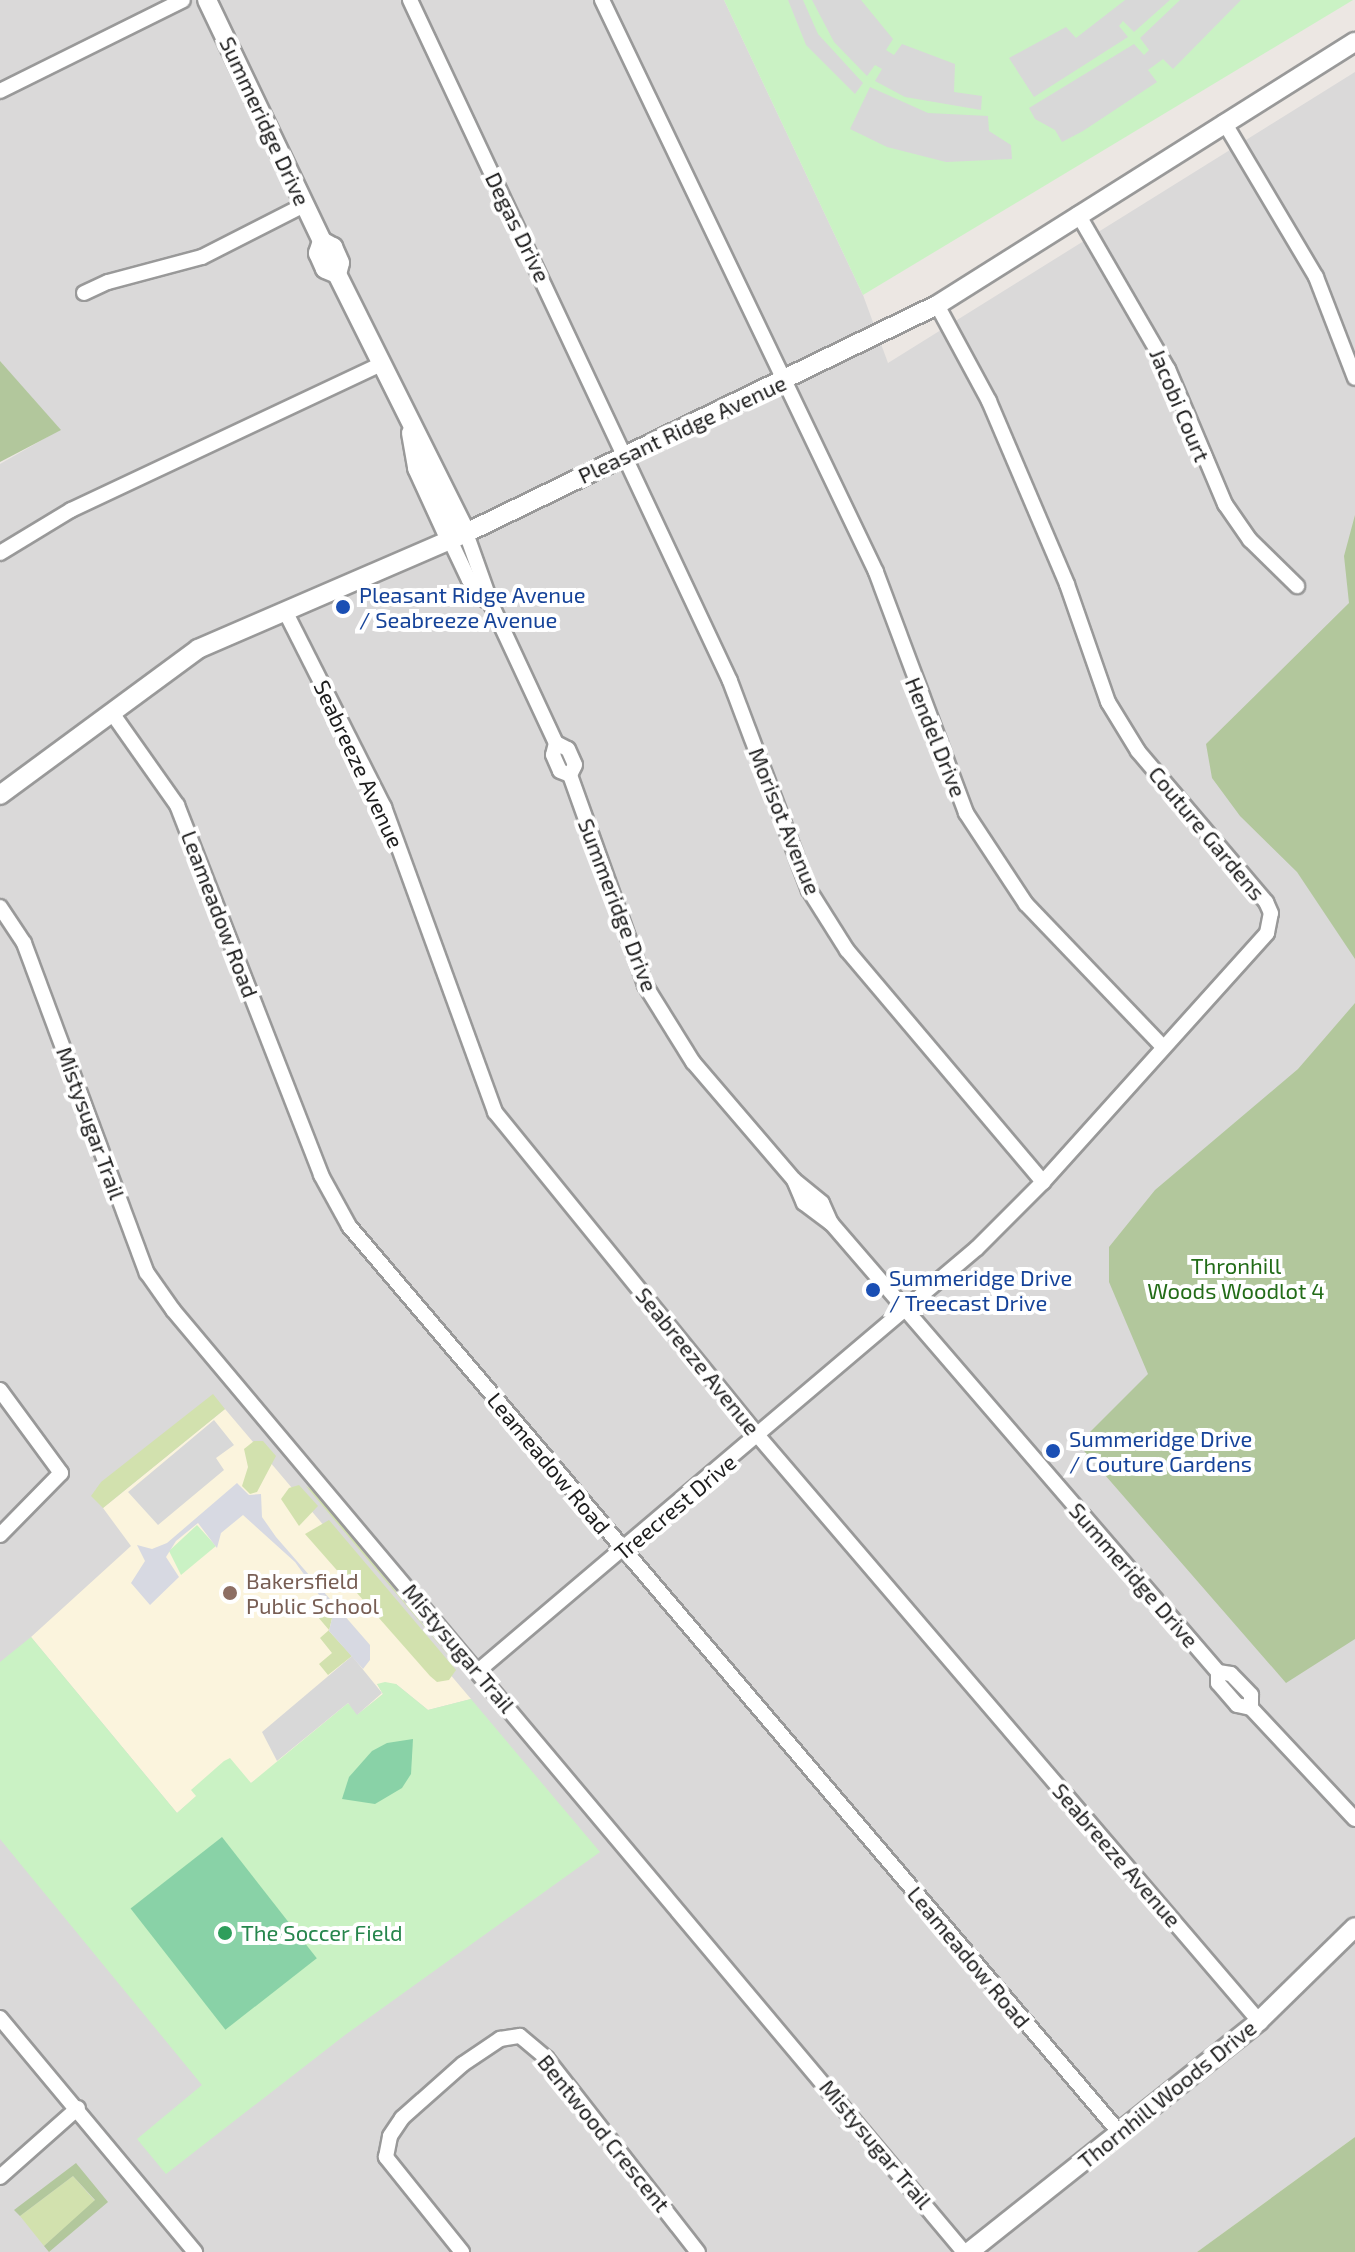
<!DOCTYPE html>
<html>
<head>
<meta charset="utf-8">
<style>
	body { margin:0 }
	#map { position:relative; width:1355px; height:2252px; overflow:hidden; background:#ece7e3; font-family:"Exo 2",sans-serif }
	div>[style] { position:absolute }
	.residential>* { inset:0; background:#dad9d9 }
	.education>* { inset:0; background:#fbf4dd }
	.grass>* { inset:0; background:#d2e1ae }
	.forest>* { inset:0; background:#b2c79c }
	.park>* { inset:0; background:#caf2c4 }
	.pitch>* { inset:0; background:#89d2a7; transform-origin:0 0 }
	.parking>* { inset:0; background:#d8d8d8 }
	.plaza>* { inset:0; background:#d7d9e2 }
	.roads { filter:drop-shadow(2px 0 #999) drop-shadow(-2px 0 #999) drop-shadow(0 2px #999) drop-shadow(0 -2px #999) }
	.minor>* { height:14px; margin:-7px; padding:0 7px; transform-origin:7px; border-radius:7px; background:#fff }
	.tertiary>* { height:18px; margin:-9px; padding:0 9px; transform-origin:9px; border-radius:9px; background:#fff }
	.dots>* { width:22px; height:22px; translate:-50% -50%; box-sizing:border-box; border:4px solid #fff; border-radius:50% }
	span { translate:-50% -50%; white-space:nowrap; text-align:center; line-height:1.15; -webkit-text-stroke:8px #fff; paint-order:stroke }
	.street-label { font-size:22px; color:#1c1c1c }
	.transit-label { font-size:22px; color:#164399 }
	.left { translate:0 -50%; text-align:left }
	.park-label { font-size:22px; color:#236c18 }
	.education-label { font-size:22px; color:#785e54 }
	.leisure-label { font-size:22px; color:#27864d }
</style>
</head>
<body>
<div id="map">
	<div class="residential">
		<i style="clip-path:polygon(0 0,724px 0,863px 295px,888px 363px,1355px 72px,1355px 2137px,1197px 2252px,0 2252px,0 464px,56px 432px,0 363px)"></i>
	</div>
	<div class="education">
		<i style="clip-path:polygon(225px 1409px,471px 1699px,428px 1710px,396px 1684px,377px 1684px,383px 1694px,357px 1715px,251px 1783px,192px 1790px,197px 1796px,177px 1813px,31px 1637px,131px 1546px,103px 1508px)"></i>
	</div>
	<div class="grass">
		<i style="clip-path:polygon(213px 1394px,225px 1409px,103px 1508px,91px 1496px,101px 1482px)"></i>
		<i style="clip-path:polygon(254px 1441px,263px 1441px,276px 1456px,257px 1492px,250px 1494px,242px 1486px,248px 1467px,244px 1449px)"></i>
		<i style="clip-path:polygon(299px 1485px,318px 1506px,299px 1526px,281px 1499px,289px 1488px)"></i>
		<i style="clip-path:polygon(306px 1486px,314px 1491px,457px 1666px)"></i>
		<i style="clip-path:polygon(329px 1520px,456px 1670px,449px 1680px,437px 1682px,430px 1676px,305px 1534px)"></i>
		<i style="clip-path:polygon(322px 1600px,333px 1614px,329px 1631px,352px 1656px,328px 1675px,319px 1664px,332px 1653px,320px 1638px,329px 1630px,312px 1610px)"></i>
		<i style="clip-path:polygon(73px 2176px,95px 2201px,44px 2246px,20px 2216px)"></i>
	</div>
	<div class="forest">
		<i style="clip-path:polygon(0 361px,61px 430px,0 462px)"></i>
		<i style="clip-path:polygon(1355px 515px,1355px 959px,1297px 872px,1240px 816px,1212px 778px,1206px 744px,1349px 603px,1344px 556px)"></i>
		<i style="clip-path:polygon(1355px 1003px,1355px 1639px,1286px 1683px,1078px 1444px,1148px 1374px,1109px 1282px,1109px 1247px,1155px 1190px,1298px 1069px)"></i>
		<i style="clip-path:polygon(1355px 2137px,1355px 2252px,1197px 2252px)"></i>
		<i style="clip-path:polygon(76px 2163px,108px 2202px,49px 2252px,44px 2246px,95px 2200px,73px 2176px,20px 2216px,14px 2210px)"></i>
	</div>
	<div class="park">
		<i style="clip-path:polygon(724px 0,1353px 0,863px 295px)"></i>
		<i style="clip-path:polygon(197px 1525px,216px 1546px,181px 1575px,169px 1551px)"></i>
		<i style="clip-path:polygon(31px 1637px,177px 1813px,196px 1796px,191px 1790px,224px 1761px,230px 1758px,251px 1783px,348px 1703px,358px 1714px,383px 1694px,377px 1684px,385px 1682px,396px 1684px,428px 1710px,471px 1699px,600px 1852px,345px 2035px,166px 2174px,137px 2139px,202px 2085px,0 1839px,0 1662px)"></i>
	</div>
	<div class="pitch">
		<i style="clip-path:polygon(413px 1739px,411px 1774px,402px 1788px,375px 1804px,342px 1799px,349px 1777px,372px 1751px,387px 1743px)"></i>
		<i style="left:222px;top:1837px;width:154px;height:116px;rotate:52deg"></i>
	</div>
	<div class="parking">
		<i style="clip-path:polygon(788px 0,803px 0,818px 34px,863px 83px,855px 94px,806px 45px)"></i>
		<i style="clip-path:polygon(812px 0,861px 0,893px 39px,886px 50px,894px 55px,902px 44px,955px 64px,954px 92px,982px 96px,981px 110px,905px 97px,875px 81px,882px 69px,875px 65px,867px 76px,834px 42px)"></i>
		<i style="clip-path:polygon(1125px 0,1170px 0,1134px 32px,1123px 21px,1119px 26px,1128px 37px,1034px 97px,1009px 58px,1066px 27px,1076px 38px)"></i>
		<i style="clip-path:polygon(1180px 0,1241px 0,1173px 69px,1163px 59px,1148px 70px,1157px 82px,1083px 131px,1062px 142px,1055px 130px,1035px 119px,1029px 108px,1134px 44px,1144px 55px,1149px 50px,1140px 38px)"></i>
		<i style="clip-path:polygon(870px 87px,928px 113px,988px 116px,989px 131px,1011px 145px,1012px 159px,946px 162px,887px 147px,850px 129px)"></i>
		<i style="clip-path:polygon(214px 1420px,234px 1445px,216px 1458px,224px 1470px,158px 1525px,128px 1492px)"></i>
		<i style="clip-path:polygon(352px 1656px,382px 1693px,357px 1715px,348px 1703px,277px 1761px,262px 1732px)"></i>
	</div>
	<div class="plaza">
		<i style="clip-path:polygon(237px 1483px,249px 1495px,261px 1494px,262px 1517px,276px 1537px,370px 1645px,370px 1660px,363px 1669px,329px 1631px,333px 1614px,295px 1562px,243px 1515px,221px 1533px,217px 1548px,198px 1523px,176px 1541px,166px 1557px,179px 1577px,150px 1605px,131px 1583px,145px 1561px,137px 1545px,152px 1549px,167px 1543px)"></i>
	</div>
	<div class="roads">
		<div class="minor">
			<i style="left:410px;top:0;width:752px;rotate:64.83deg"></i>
			<i style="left:730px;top:681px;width:223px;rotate:69.3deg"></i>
			<i style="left:809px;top:890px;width:71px;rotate:57.7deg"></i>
			<i style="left:847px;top:950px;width:304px;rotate:49.8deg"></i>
			<i style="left:602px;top:0;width:634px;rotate:64.4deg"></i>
			<i style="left:876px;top:572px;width:257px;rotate:69.5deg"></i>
			<i style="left:966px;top:813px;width:109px;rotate:56.6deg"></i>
			<i style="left:1026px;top:904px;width:197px;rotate:46.2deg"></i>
			<i style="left:0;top:91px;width:204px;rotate:-26.4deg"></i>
			<i style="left:1224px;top:122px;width:180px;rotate:59.3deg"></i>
			<i style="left:1316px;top:277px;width:108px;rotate:68.9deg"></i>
			<i style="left:1078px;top:214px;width:179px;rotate:59.9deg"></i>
			<i style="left:1168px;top:369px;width:147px;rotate:67.1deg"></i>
			<i style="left:1225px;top:504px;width:44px;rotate:55.2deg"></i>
			<i style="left:1250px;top:540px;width:66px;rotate:44.4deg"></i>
			<i style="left:84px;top:293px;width:26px;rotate:-25deg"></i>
			<i style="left:108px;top:282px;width:97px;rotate:-14.9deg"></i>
			<i style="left:202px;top:257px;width:114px;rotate:-27deg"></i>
			<i style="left:466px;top:533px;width:77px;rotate:70.4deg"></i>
			<i style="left:492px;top:606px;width:151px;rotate:65deg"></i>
			<i style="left:556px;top:743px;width:13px;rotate:27deg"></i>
			<i style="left:568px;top:749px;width:17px;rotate:66deg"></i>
			<i style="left:575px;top:765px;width:11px;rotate:117deg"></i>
			<i style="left:570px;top:775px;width:223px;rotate:70.3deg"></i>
			<i style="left:645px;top:985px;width:91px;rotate:58.1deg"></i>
			<i style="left:693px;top:1062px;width:155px;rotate:49.4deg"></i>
			<i style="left:794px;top:1180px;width:36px;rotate:39deg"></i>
			<i style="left:822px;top:1203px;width:22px;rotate:66deg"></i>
			<i style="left:831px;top:1223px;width:593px;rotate:49.24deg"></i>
			<i style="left:1218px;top:1672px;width:11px;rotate:90deg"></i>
			<i style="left:1218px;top:1683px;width:29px;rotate:49deg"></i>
			<i style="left:1237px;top:1705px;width:14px;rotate:12deg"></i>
			<i style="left:1251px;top:1708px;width:152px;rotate:46.9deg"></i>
			<i style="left:450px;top:540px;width:44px;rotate:64.6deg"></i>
			<i style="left:469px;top:580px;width:26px;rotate:50deg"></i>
			<i style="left:0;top:553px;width:83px;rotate:-31.2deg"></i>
			<i style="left:71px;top:510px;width:343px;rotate:-25.2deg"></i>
			<i style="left:285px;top:611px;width:220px;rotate:63.2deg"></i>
			<i style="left:384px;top:807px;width:325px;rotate:70deg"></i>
			<i style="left:495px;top:1112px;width:419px;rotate:50.9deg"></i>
			<i style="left:759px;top:1437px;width:769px;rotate:49.43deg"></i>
			<i style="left:112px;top:713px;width:113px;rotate:54.8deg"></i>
			<i style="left:177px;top:805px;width:397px;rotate:68.7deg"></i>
			<i style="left:321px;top:1175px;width:58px;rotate:61.2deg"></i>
			<i style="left:349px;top:1226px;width:1189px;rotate:49.64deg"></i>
			<i style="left:556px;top:743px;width:12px;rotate:104deg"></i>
			<i style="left:553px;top:755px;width:17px;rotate:66deg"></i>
			<i style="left:560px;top:771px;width:11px;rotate:22deg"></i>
			<i style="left:0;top:907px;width:43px;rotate:56.3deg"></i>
			<i style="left:24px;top:943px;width:352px;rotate:69.6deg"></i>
			<i style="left:147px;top:1273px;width:45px;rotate:54.9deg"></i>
			<i style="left:173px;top:1310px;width:1230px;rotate:49.98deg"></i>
			<i style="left:794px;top:1180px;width:25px;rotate:67deg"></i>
			<i style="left:804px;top:1203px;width:34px;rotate:37deg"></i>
			<i style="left:0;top:1390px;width:103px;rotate:53.7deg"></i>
			<i style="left:61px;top:1473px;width:87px;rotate:134.5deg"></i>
			<i style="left:478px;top:1671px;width:654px;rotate:-40.29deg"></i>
			<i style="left:977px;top:1248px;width:93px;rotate:-45deg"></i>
			<i style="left:1043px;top:1182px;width:335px;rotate:-48deg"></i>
			<i style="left:1267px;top:933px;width:20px;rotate:-79deg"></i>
			<i style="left:1271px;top:913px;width:12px;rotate:-114deg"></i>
			<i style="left:1266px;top:902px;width:198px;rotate:-130.3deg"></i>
			<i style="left:1138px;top:751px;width:57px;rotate:-121.5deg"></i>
			<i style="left:1108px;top:702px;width:125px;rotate:-109.2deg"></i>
			<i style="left:1067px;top:584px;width:199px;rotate:-113.1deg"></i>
			<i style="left:989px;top:401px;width:109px;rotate:-118.4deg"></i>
			<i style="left:1218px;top:1672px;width:13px;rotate:9deg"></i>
			<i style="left:1231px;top:1674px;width:29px;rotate:46deg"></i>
			<i style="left:1251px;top:1695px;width:13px;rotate:90deg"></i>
			<i style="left:0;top:2018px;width:305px;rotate:50.2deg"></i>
			<i style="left:0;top:2177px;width:104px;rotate:-41.5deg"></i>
			<i style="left:462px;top:2252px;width:122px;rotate:-128.7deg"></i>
			<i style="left:386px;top:2157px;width:21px;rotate:-79deg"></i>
			<i style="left:390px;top:2136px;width:22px;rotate:-56deg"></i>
			<i style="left:402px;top:2118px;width:81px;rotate:-41.5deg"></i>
			<i style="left:463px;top:2064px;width:45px;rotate:-34deg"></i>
			<i style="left:500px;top:2039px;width:20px;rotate:-9deg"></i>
			<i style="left:520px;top:2036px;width:35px;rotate:40deg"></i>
			<i style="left:547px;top:2059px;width:245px;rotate:52deg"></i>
		</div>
		<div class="tertiary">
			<i style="left:207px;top:0;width:267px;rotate:64.5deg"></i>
			<i style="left:322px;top:241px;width:13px;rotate:29deg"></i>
			<i style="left:333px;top:247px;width:17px;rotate:66deg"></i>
			<i style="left:340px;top:263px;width:11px;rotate:105deg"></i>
			<i style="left:337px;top:274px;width:289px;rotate:63.5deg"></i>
			<i style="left:322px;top:241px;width:13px;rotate:108deg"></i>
			<i style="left:318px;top:253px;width:17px;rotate:66deg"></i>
			<i style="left:325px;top:269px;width:13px;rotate:23deg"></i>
			<i style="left:411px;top:433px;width:36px;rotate:80deg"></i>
			<i style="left:417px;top:468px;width:79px;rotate:65.4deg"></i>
			<i style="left:0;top:795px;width:246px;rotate:-36.4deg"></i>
			<i style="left:198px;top:649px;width:292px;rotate:-23.4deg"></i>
			<i style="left:466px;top:533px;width:523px;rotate:-25.83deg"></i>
			<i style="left:937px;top:305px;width:494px;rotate:-32.2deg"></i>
			<i style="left:969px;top:2252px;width:371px;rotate:-38.5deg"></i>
			<i style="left:1259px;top:2021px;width:134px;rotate:-44.4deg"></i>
		</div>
	</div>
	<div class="dots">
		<i style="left:343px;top:607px;background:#1a4fb4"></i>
		<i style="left:873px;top:1290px;background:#1a4fb4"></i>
		<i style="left:1053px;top:1451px;background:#1a4fb4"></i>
		<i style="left:230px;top:1593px;background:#8d6e63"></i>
		<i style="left:225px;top:1933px;background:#2e9e5b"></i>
	</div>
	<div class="street-label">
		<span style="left:265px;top:121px;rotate:65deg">Summeridge Drive</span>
		<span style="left:518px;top:227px;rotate:64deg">Degas Drive</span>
		<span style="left:1180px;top:405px;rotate:67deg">Jacobi Court</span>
		<span style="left:682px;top:429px;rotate:-25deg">Pleasant Ridge Avenue</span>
		<span style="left:936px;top:737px;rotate:68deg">Hendel Drive</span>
		<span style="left:359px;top:764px;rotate:65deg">Seabreeze Avenue</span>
		<span style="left:785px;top:821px;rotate:68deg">Morisot Avenue</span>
		<span style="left:1207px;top:833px;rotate:50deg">Couture Gardens</span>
		<span style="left:618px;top:905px;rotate:69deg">Summeridge Drive</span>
		<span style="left:220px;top:914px;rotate:69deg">Leameadow Road</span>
		<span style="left:91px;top:1123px;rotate:70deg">Mistysugar Trail</span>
		<span style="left:698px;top:1361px;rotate:51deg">Seabreeze Avenue</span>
		<span style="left:549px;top:1463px;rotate:50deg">Leameadow Road</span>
		<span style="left:675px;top:1507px;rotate:-40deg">Treecrest Drive</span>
		<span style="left:1134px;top:1575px;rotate:49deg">Summeridge Drive</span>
		<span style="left:459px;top:1648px;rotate:50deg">Mistysugar Trail</span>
		<span style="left:1117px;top:1855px;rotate:49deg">Seabreeze Avenue</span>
		<span style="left:969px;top:1957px;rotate:50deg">Leameadow Road</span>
		<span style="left:1167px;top:2094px;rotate:-39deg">Thornhill Woods Drive</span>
		<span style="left:604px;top:2133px;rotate:51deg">Bentwood Crescent</span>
		<span style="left:876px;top:2144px;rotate:50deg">Mistysugar Trail</span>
	</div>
	<div class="transit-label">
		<span class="left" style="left:359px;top:607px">Pleasant Ridge Avenue<br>/ Seabreeze Avenue</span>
		<span class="left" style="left:889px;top:1290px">Summeridge Drive<br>/ Treecast Drive</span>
		<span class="left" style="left:1069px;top:1451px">Summeridge Drive<br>/ Couture Gardens</span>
	</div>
	<div class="park-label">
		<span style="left:1236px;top:1278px">Thronhill<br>Woods Woodlot 4</span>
	</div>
	<div class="education-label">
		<span class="left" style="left:246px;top:1593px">Bakersfield<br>Public School</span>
	</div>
	<div class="leisure-label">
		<span class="left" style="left:241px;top:1933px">The Soccer Field</span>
	</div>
</div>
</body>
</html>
